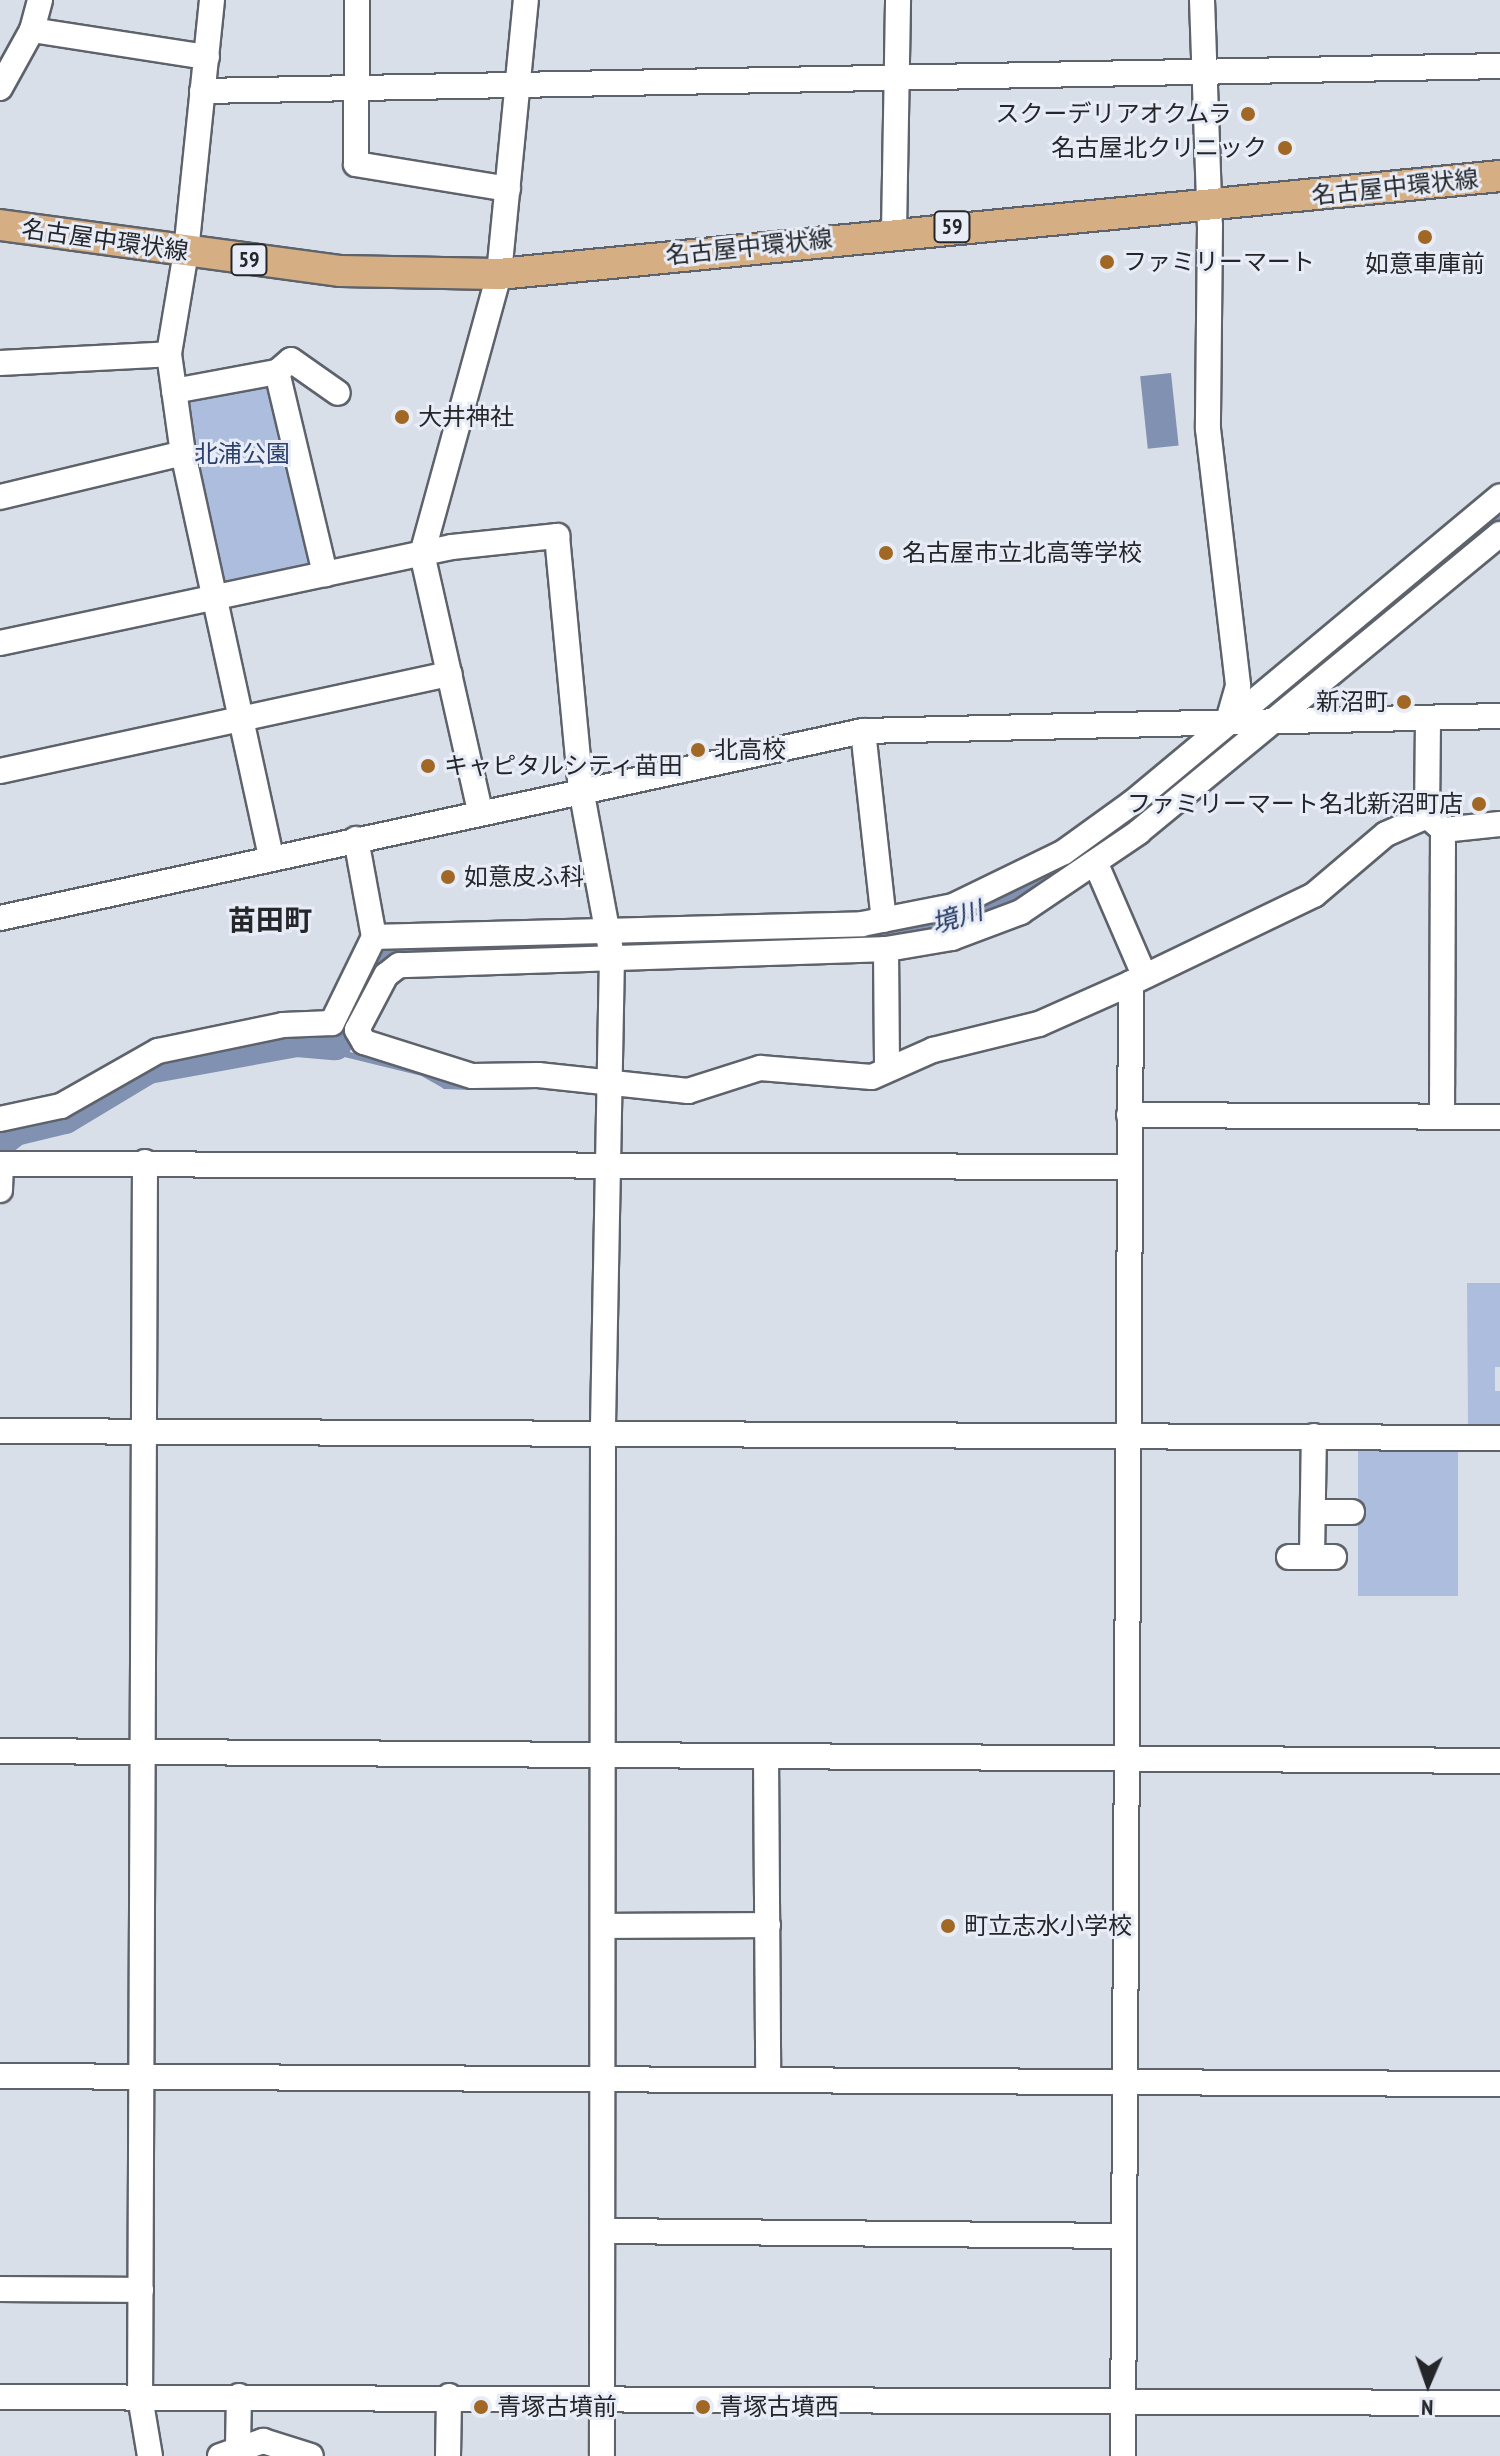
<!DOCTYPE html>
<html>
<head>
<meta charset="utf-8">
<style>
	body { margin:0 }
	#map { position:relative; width:1500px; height:2456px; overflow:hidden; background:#d9dfe9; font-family:"PT Sans Narrow","Noto Sans JP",sans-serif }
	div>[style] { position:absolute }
	.green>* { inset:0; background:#adbddd; transform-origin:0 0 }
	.water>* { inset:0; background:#8191b1; transform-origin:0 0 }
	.stream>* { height:6px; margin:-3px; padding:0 3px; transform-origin:3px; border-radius:3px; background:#8191b1 }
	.river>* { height:34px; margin:-17px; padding:0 17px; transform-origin:17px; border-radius:17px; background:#8191b1 }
	.roads { filter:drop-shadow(2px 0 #5e626b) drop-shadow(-2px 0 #5e626b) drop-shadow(0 2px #5e626b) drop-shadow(0 -2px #5e626b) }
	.minor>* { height:24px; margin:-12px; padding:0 12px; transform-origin:12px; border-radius:12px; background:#fff }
	.major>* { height:30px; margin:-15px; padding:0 15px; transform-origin:15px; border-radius:15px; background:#d5af83 }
	.dots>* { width:22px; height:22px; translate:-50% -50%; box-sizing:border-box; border:4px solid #e7ecf6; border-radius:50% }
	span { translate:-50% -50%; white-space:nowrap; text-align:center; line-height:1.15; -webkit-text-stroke:6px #e7ecf6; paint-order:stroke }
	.shield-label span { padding:2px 6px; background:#e7ecf6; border:2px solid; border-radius:6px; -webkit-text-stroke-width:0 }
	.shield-label { font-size:22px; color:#24262a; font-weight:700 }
	.poi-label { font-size:24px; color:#24262a }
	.right { translate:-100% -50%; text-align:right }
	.left { translate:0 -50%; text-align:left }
	.street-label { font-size:24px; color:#24262a }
	.park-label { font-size:24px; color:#2b406d }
	.water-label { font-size:26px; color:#223662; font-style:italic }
	.quarter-label { font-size:28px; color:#24262a; font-weight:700 }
	.north { position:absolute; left:1388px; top:2344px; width:80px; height:80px; -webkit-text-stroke:6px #e7ecf6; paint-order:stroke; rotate:182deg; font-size:22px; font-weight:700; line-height:32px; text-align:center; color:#24262a }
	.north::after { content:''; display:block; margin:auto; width:28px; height:36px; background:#24262a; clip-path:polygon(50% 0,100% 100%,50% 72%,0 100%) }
</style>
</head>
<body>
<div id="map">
	<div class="green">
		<i style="clip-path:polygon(268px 380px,314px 555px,310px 565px,226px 582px,221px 580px,179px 398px)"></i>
		<i style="clip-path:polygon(1467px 1283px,1500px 1283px,1500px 1367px,1495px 1367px,1495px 1391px,1500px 1391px,1500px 1427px,1468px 1427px)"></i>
		<i style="left:1358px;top:1449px;width:100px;height:147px"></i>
	</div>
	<div class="water">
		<i style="left:1171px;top:373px;width:73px;height:31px;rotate:84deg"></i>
	</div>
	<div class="stream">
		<i style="left:335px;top:1043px;width:12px;rotate:59deg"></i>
		<i style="left:341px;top:1053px;width:83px;rotate:13.9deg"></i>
		<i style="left:422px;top:1073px;width:26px;rotate:29deg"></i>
		<i style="left:445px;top:1086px;width:26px;rotate:2deg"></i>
	</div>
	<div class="river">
		<i style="left:1181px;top:777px;width:412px;rotate:-39.2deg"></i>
		<i style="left:2px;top:1139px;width:16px;rotate:-38deg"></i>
		<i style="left:15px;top:1129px;width:51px;rotate:-13.5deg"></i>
		<i style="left:65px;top:1117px;width:97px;rotate:-31.1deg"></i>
		<i style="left:148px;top:1067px;width:151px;rotate:-10.3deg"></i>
		<i style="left:297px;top:1040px;width:38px;rotate:5deg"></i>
		<i style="left:335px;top:1043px;width:100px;rotate:-62.7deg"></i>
		<i style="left:381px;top:954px;width:491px;rotate:-2deg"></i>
		<i style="left:872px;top:937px;width:42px;rotate:-8.1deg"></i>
		<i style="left:914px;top:931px;width:40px;rotate:-13deg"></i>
		<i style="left:953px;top:922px;width:107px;rotate:-24.4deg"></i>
		<i style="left:1050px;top:878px;width:113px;rotate:-37.1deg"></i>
	</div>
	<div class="roads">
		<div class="minor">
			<i style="left:212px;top:0;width:253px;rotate:95.9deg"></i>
			<i style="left:186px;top:252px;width:103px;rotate:99.5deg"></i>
			<i style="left:169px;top:354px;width:100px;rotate:82deg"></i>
			<i style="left:183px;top:453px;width:413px;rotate:77.7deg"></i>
			<i style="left:357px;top:0;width:164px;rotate:90.3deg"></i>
			<i style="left:356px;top:164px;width:154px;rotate:9.3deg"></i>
			<i style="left:1202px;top:0;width:226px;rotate:88deg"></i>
			<i style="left:1210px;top:226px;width:203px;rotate:90.6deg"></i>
			<i style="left:1208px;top:429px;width:259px;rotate:83.3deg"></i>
			<i style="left:1238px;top:686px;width:37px;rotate:106deg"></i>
			<i style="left:32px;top:30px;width:177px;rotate:8.8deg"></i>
			<i style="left:0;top:88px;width:66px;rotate:-61.1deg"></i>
			<i style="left:32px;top:30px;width:31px;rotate:-75deg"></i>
			<i style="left:202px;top:91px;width:1298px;rotate:-1.1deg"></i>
			<i style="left:894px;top:232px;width:232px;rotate:-89deg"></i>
			<i style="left:0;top:363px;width:169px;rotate:-3deg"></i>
			<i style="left:277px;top:372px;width:18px;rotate:-41deg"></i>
			<i style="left:291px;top:360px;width:57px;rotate:35.1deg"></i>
			<i style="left:174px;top:391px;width:105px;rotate:-10.5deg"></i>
			<i style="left:277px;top:372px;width:208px;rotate:76.6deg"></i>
			<i style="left:0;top:497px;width:188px;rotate:-13.5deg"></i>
			<i style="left:1500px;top:534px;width:468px;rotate:140.5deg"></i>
			<i style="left:1139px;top:832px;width:143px;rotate:145.9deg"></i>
			<i style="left:1021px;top:912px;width:74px;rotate:159.4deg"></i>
			<i style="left:952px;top:938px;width:67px;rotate:170.5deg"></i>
			<i style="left:886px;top:949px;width:487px;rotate:178.1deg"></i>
			<i style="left:399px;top:965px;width:16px;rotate:142deg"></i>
			<i style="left:386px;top:975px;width:62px;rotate:117.8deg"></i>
			<i style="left:357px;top:1030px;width:14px;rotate:60deg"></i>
			<i style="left:364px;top:1042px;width:113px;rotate:17.5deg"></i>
			<i style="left:472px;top:1076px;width:66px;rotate:-0.9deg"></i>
			<i style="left:538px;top:1075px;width:151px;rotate:6.1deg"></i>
			<i style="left:688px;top:1091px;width:76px;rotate:-17.7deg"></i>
			<i style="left:760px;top:1068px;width:112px;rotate:4.6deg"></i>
			<i style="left:872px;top:1077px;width:67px;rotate:-23.9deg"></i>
			<i style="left:933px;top:1050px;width:109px;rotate:-13.8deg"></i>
			<i style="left:1039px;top:1024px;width:101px;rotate:-24deg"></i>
			<i style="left:1131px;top:983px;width:203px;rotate:-25.7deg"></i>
			<i style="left:1314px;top:895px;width:94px;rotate:-40.3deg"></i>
			<i style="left:1386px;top:834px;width:45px;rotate:-23.7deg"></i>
			<i style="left:1427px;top:816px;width:21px;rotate:41deg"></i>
			<i style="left:1443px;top:830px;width:57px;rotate:-6deg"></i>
			<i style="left:0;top:643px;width:462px;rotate:-12deg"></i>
			<i style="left:452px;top:547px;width:106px;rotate:-6deg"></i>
			<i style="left:557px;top:536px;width:254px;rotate:84.6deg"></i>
			<i style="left:581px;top:789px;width:170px;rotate:79.5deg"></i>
			<i style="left:612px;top:956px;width:477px;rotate:91.1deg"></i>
			<i style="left:603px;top:1433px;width:1023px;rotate:90.06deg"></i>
			<i style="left:863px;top:731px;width:190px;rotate:83.7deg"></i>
			<i style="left:0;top:771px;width:460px;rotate:-12.2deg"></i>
			<i style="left:480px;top:811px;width:263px;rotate:-102.7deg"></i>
			<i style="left:422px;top:554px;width:290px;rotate:-74.6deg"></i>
			<i style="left:499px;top:274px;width:275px;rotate:-84.4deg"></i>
			<i style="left:1427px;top:816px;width:98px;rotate:-89.4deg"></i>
			<i style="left:356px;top:839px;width:100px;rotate:79.6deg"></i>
			<i style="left:1096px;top:864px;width:121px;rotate:66.6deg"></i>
			<i style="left:0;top:918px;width:883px;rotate:-12.23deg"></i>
			<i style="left:863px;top:731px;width:637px;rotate:-1.35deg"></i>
			<i style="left:886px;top:949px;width:120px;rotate:89.5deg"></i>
			<i style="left:1129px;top:1115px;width:371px;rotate:0.3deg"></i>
			<i style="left:1442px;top:1116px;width:286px;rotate:-89.8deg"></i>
			<i style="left:0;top:1119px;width:62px;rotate:-12deg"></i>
			<i style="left:61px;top:1106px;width:112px;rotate:-29.6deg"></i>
			<i style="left:158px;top:1051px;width:128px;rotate:-11.7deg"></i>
			<i style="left:283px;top:1025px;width:49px;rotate:-2.3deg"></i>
			<i style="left:332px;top:1023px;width:96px;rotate:-64deg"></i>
			<i style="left:374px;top:937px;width:488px;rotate:-1.5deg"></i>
			<i style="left:862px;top:924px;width:93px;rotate:-11.2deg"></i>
			<i style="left:953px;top:906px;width:123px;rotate:-25.9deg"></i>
			<i style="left:1064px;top:852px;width:84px;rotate:-35.8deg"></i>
			<i style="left:1132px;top:803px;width:479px;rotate:-39.8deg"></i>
			<i style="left:145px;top:1162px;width:1235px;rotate:90.23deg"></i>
			<i style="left:140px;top:2397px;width:60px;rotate:80.4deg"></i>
			<i style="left:0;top:1164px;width:1129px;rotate:0.15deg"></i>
			<i style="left:0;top:1190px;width:26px;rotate:-88deg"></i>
			<i style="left:0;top:1431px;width:1500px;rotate:0.27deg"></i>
			<i style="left:1313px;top:1512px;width:39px"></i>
			<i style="left:1289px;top:1557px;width:45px"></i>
			<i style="left:1312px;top:1557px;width:121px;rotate:-89.1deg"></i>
			<i style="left:0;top:1751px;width:1500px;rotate:0.38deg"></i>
			<i style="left:766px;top:1756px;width:324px;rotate:89.6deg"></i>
			<i style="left:603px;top:1926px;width:165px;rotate:-0.3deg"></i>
			<i style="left:0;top:2076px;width:1500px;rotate:0.31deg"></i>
			<i style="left:604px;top:2231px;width:519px;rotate:0.55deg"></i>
			<i style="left:0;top:2289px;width:141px;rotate:0.4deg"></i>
			<i style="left:0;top:2397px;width:1500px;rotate:0.23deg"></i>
			<i style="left:238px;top:2447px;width:51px;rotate:-88.9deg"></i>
			<i style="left:220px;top:2456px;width:46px;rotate:-19.2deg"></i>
			<i style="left:263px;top:2441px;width:50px;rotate:17.4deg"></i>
			<i style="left:448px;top:2456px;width:60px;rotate:-89deg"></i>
			<i style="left:1123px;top:2456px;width:1473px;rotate:-89.69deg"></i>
		</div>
		<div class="major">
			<i style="left:0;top:225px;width:344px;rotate:7.7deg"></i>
			<i style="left:341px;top:271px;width:158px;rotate:1.1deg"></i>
			<i style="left:499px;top:274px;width:1006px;rotate:-5.59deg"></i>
		</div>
	</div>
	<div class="dots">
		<i style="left:1248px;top:114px;background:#a06824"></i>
		<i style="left:1285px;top:148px;background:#a06824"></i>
		<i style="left:1425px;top:237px;background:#a06824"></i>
		<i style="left:1107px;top:262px;background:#a06824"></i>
		<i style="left:402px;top:417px;background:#a06824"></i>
		<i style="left:886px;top:553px;background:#a06824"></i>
		<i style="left:1404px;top:702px;background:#a06824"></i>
		<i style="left:698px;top:750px;background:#a06824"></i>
		<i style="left:428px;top:766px;background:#a06824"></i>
		<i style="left:1479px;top:804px;background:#a06824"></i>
		<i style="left:448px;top:877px;background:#a06824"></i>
		<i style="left:948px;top:1926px;background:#a06824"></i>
		<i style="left:481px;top:2407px;background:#a06824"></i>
		<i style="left:703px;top:2407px;background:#a06824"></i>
	</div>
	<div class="shield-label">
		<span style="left:952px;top:227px">59</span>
		<span style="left:249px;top:260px">59</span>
	</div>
	<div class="poi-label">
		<span class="right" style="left:1232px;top:114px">スクーデリアオクムラ</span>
		<span class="right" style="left:1267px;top:148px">名古屋北クリニック</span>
		<span class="left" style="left:1123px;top:262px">ファミリーマート</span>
		<span style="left:1425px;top:264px">如意車庫前</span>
		<span class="left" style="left:418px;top:417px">大井神社</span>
		<span class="left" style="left:902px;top:553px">名古屋市立北高等学校</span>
		<span class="right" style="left:1388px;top:702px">新沼町</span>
		<span class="left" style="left:714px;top:750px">北高校</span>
		<span class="left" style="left:444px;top:766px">キャピタルシティ苗田</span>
		<span class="right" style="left:1463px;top:804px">ファミリーマート名北新沼町店</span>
		<span class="left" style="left:464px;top:877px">如意皮ふ科</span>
		<span class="left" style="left:964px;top:1926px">町立志水小学校</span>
		<span class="left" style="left:497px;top:2407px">青塚古墳前</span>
		<span class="left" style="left:719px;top:2407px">青塚古墳西</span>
	</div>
	<div class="street-label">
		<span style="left:1395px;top:187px;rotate:-6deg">名古屋中環状線</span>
		<span style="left:105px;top:240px;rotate:8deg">名古屋中環状線</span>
		<span style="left:749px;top:247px;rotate:-6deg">名古屋中環状線</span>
	</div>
	<div class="park-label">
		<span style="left:242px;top:454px">北浦公園</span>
	</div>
	<div class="water-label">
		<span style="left:957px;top:917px;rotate:-17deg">境川</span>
	</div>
	<div class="quarter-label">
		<span style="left:270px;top:920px">苗田町</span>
	</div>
	<div class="north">N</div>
</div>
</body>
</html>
